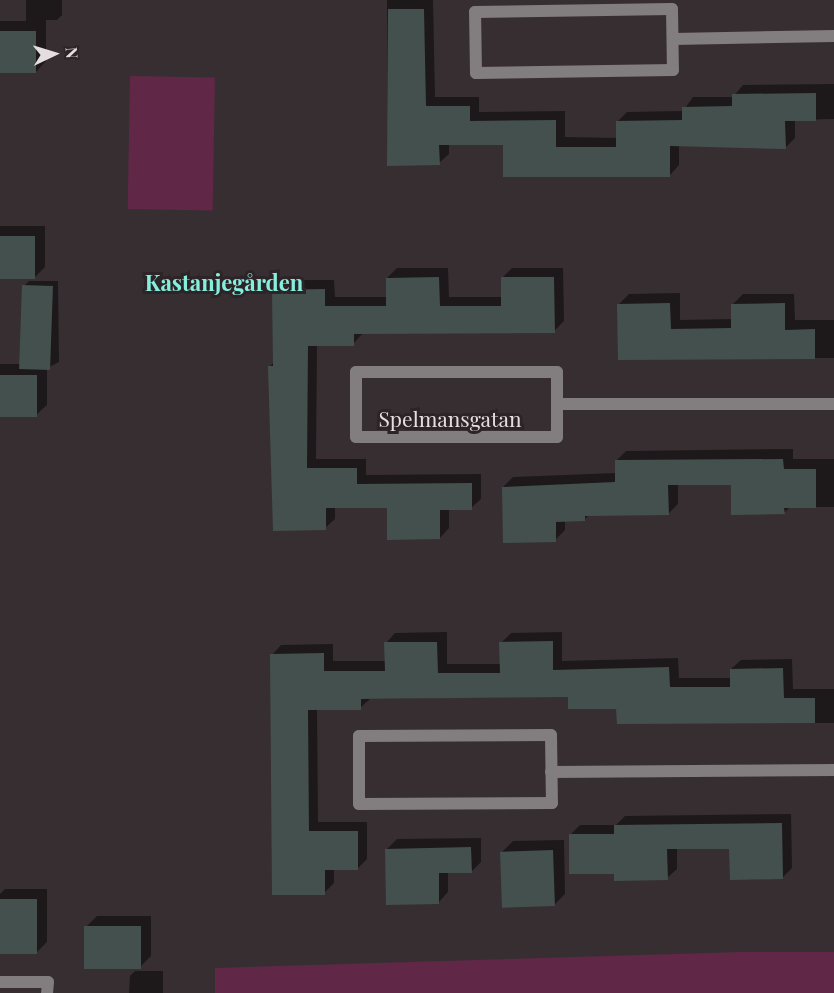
<!DOCTYPE html>
<html>
<head>
<meta charset="utf-8">
<style>
	body { margin:0 }
	#map { position:relative; width:834px; height:993px; overflow:hidden; background:#372e32; font-family:"Playfair Display",serif }
	div>[style] { position:absolute }
	.green>* { inset:0; background:#602846; transform-origin:0 0 }
	.shadow>* { inset:0; background:#0007 }
	.building>* { inset:0; background:#44504d; transform-origin:0 0 }
	.street>* { height:12px; margin:-6px; padding:0 6px; transform-origin:6px; border-radius:6px; background:#827d7f }
	span { translate:-50% -50%; white-space:nowrap; text-align:center; line-height:1.15; -webkit-text-stroke:6px #2d2428; paint-order:stroke }
	.street-label { font-size:21px; color:#e4dee1 }
	.neighbourhood-label { font-size:22px; color:#86eedd; font-weight:700 }
	.north { position:absolute; left:24px; top:24px; width:60px; height:60px; -webkit-text-stroke:4px #2d2428; paint-order:stroke; rotate:86deg; font-size:16px; font-weight:700; line-height:24px; text-align:center; color:#e4dee1 }
	.north::after { content:''; display:block; margin:auto; width:21px; height:27px; background:#e4dee1; clip-path:polygon(50% 0,100% 100%,50% 72%,0 100%) }
</style>
</head>
<body>
<div id="map">
	<div class="green">
		<i style="left:130px;top:76px;width:85px;height:133px;rotate:1deg"></i>
		<i style="clip-path:polygon(742px 952px,834px 952px,834px 993px,215px 993px,215px 968px)"></i>
	</div>
	<div class="shadow">
		<i style="clip-path:polygon(26px 0,62px 0,62px 15px,57px 20px,46px 20px,46px 61px,36px 72px,0 72px,0 21px,26px 21px)"></i>
		<i style="clip-path:polygon(387px 0,433px 0,435px 97px,479px 97px,479px 112px,565px 111px,565px 137px,618px 138px,617px 122px,627px 112px,683px 111px,693px 97px,733px 97px,743px 85px,834px 84px,834px 119px,795px 120px,795px 138px,785px 148px,679px 145px,679px 165px,670px 175px,504px 144px,449px 144px,449px 154px,439px 163px,388px 164px)"></i>
		<i style="clip-path:polygon(0 226px,45px 226px,45px 267px,35px 277px,0 277px)"></i>
		<i style="clip-path:polygon(397px 268px,448px 268px,449px 297px,502px 297px,502px 278px,512px 268px,563px 268px,564px 321px,554px 331px,363px 333px,353px 344px,317px 344px,316px 459px,366px 459px,366px 475px,481px 474px,481px 499px,471px 508px,449px 508px,449px 528px,440px 538px,388px 506px,335px 506px,335px 519px,325px 528px,269px 367px,274px 362px,273px 290px,283px 280px,334px 280px,335px 297px,388px 297px,387px 278px)"></i>
		<i style="clip-path:polygon(29px 281px,58px 281px,59px 362px,47px 368px,47px 405px,36px 415px,0 415px,0 364px,25px 364px,24px 286px)"></i>
		<i style="clip-path:polygon(680px 293px,680px 320px,733px 319px,732px 305px,743px 294px,794px 294px,795px 320px,834px 320px,834px 358px,619px 358px,619px 304px,629px 294px)"></i>
		<i style="clip-path:polygon(793px 449px,793px 459px,834px 459px,834px 507px,790px 507px,784px 513px,732px 483px,678px 483px,678px 504px,668px 514px,589px 515px,584px 520px,565px 520px,565px 530px,555px 540px,503px 487px,513px 477px,616px 473px,616px 461px,626px 451px)"></i>
		<i style="clip-path:polygon(447px 632px,447px 664px,501px 664px,501px 643px,511px 633px,562px 632px,562px 661px,678px 658px,679px 678px,731px 678px,731px 669px,741px 660px,792px 659px,793px 689px,834px 689px,834px 723px,618px 723px,618px 708px,570px 696px,370px 699px,360px 708px,317px 708px,318px 822px,367px 822px,367px 859px,357px 869px,334px 869px,334px 883px,324px 893px,273px 894px,272px 655px,281px 645px,333px 644px,333px 661px,386px 661px,386px 643px,395px 633px)"></i>
		<i style="clip-path:polygon(791px 814px,792px 868px,782px 878px,731px 847px,677px 847px,677px 869px,667px 878px,616px 872px,570px 835px,580px 825px,616px 825px,625px 816px)"></i>
		<i style="clip-path:polygon(481px 838px,481px 862px,471px 872px,448px 872px,448px 892px,439px 902px,387px 849px,397px 839px)"></i>
		<i style="clip-path:polygon(564px 840px,565px 894px,554px 905px,502px 852px,513px 841px)"></i>
		<i style="clip-path:polygon(5px 889px,47px 889px,47px 942px,36px 953px,0 952px,0 894px)"></i>
		<i style="clip-path:polygon(97px 916px,151px 916px,151px 956px,140px 967px,86px 927px)"></i>
		<i style="clip-path:polygon(135px 971px,163px 971px,163px 993px,129px 993px,130px 976px)"></i>
	</div>
	<div class="building">
		<i style="clip-path:polygon(388px 9px,424px 9px,426px 106px,470px 106px,470px 121px,556px 120px,556px 147px,616px 147px,616px 121px,682px 120px,682px 107px,732px 106px,732px 94px,816px 93px,816px 121px,785px 121px,786px 149px,670px 146px,670px 177px,503px 177px,503px 145px,439px 145px,440px 165px,387px 166px)"></i>
		<i style="left:0;top:31px;width:36px;height:42px"></i>
		<i style="left:0;top:236px;width:35px;height:43px"></i>
		<i style="clip-path:polygon(439px 277px,440px 306px,501px 306px,501px 277px,554px 277px,555px 333px,354px 334px,354px 346px,308px 346px,307px 468px,357px 468px,357px 484px,472px 483px,472px 510px,440px 510px,440px 539px,387px 540px,387px 508px,326px 508px,326px 530px,273px 531px,268px 366px,273px 366px,272px 290px,325px 289px,325px 306px,386px 306px,386px 278px)"></i>
		<i style="left:22px;top:285px;width:31px;height:84px;rotate:2deg"></i>
		<i style="clip-path:polygon(670px 303px,671px 329px,731px 328px,731px 304px,785px 303px,785px 330px,815px 329px,815px 359px,618px 360px,617px 304px)"></i>
		<i style="left:0;top:375px;width:37px;height:42px"></i>
		<i style="clip-path:polygon(783px 459px,784px 469px,816px 469px,816px 508px,784px 508px,785px 514px,731px 515px,731px 485px,668px 485px,669px 515px,585px 516px,585px 521px,556px 522px,556px 542px,503px 543px,502px 487px,615px 482px,615px 460px)"></i>
		<i style="clip-path:polygon(553px 641px,553px 670px,669px 667px,670px 687px,730px 687px,730px 669px,783px 668px,784px 698px,815px 698px,815px 723px,617px 724px,616px 709px,568px 709px,568px 697px,361px 699px,361px 710px,308px 710px,309px 831px,358px 831px,358px 870px,325px 870px,325px 895px,272px 895px,270px 654px,324px 653px,324px 671px,385px 671px,384px 642px,437px 642px,438px 673px,500px 673px,499px 642px)"></i>
		<i style="clip-path:polygon(782px 823px,783px 879px,730px 880px,729px 849px,667px 849px,668px 880px,614px 881px,614px 874px,569px 874px,569px 834px,614px 834px,614px 825px)"></i>
		<i style="clip-path:polygon(471px 847px,472px 873px,439px 873px,439px 904px,386px 905px,385px 849px)"></i>
		<i style="left:553px;top:850px;width:56px;height:53px;rotate:88deg"></i>
		<i style="left:0;top:899px;width:37px;height:55px"></i>
		<i style="left:141px;top:926px;width:43px;height:57px;rotate:90deg"></i>
	</div>
	<div class="street">
		<i style="left:672px;top:9px;width:61px;rotate:89.1deg"></i>
		<i style="left:673px;top:70px;width:197px;rotate:179.1deg"></i>
		<i style="left:476px;top:73px;width:61px;rotate:-90.9deg"></i>
		<i style="left:475px;top:12px;width:197px;rotate:-0.9deg"></i>
		<i style="left:673px;top:39px;width:161px;rotate:-1.1deg"></i>
		<i style="left:356px;top:372px;width:201px"></i>
		<i style="left:557px;top:372px;width:65px;rotate:90deg"></i>
		<i style="left:557px;top:437px;width:201px;rotate:180deg"></i>
		<i style="left:356px;top:437px;width:65px;rotate:-90deg"></i>
		<i style="left:557px;top:404px;width:277px"></i>
		<i style="left:551px;top:735px;width:68px;rotate:89.2deg"></i>
		<i style="left:552px;top:803px;width:193px;rotate:179.7deg"></i>
		<i style="left:359px;top:804px;width:68px;rotate:-90deg"></i>
		<i style="left:359px;top:736px;width:192px;rotate:-0.3deg"></i>
		<i style="left:551px;top:772px;width:283px;rotate:-0.4deg"></i>
		<i style="left:0;top:982px;width:48px"></i>
		<i style="left:48px;top:982px;width:11px;rotate:95deg"></i>
	</div>
	<div class="street-label">
		<span style="left:450px;top:418px">Spelmansgatan</span>
	</div>
	<div class="neighbourhood-label">
		<span style="left:224px;top:283px">Kastanjegården</span>
	</div>
	<div class="north">N</div>
</div>
</body>
</html>
